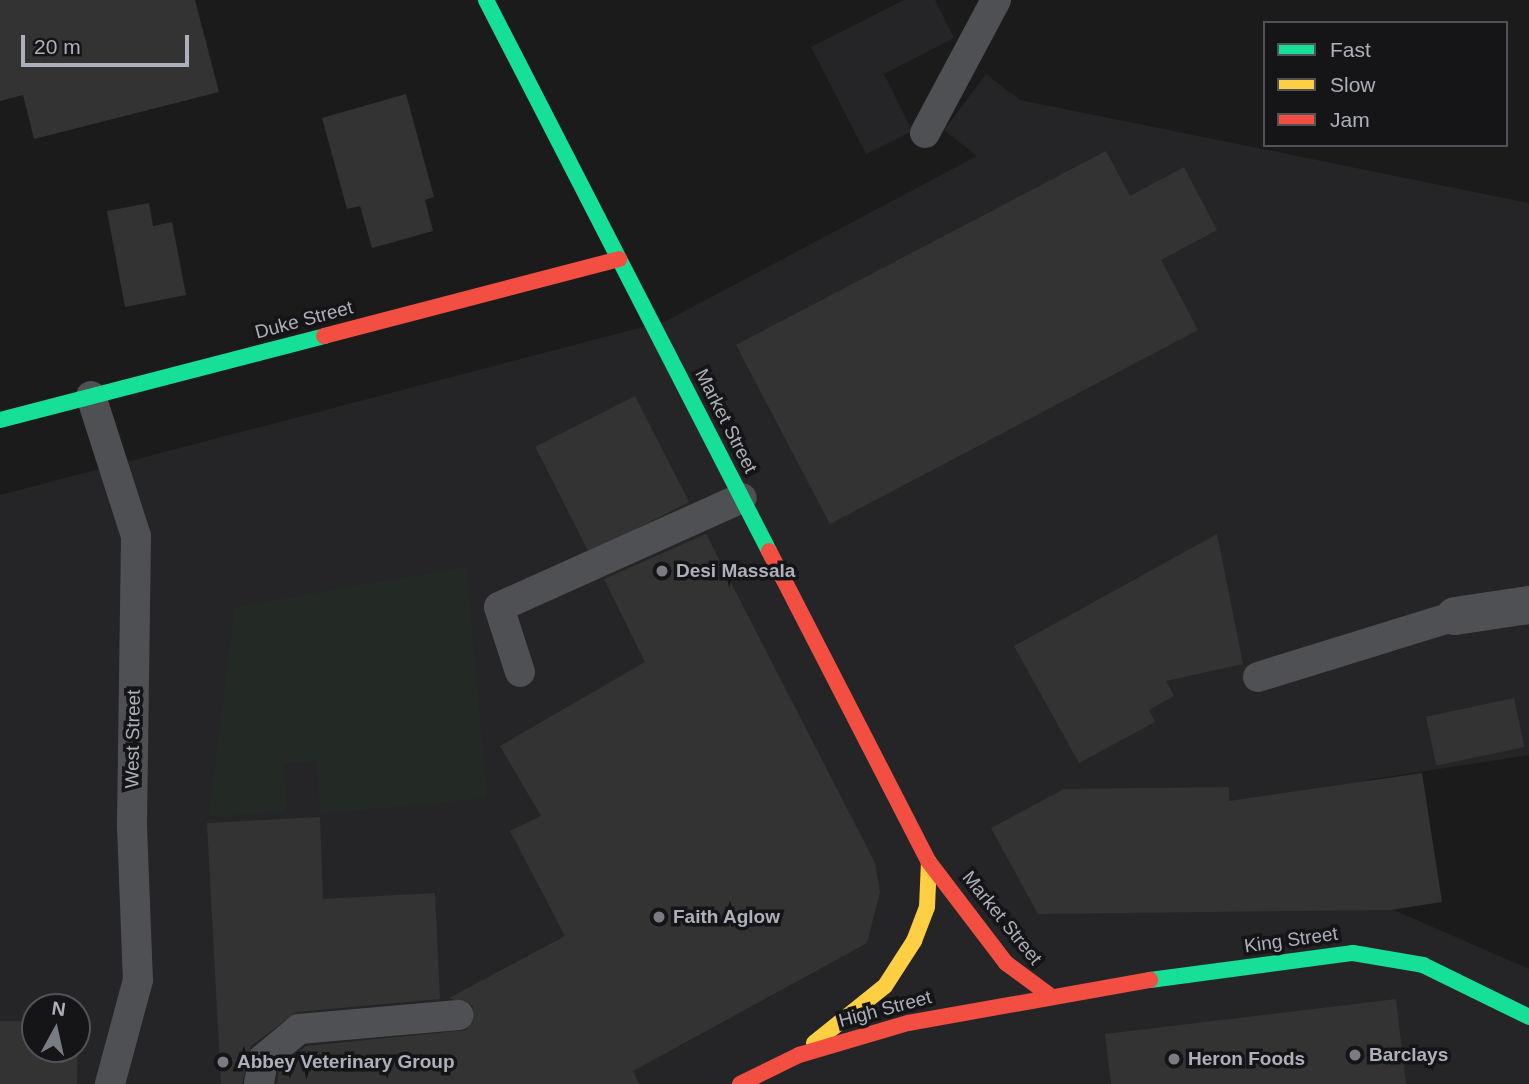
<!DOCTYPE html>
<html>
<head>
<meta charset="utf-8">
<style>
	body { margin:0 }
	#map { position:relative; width:1529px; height:1084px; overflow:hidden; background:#1b1b1b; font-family:Arial,sans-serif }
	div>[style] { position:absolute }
	.built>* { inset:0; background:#252527 }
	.green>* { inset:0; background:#232a25 }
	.building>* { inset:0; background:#333334; transform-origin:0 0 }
	.lane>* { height:30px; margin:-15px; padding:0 15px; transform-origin:15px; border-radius:15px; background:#4f5054 }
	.street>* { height:38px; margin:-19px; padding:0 19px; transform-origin:19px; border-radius:19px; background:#4f5054 }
	.fast>* { height:16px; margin:-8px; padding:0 8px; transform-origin:8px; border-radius:8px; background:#16e098 }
	.slow>* { height:16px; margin:-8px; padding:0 8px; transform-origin:8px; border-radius:8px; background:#ffcf43 }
	.jam>* { height:16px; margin:-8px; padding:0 8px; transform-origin:8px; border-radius:8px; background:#f24e42 }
	.dots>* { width:19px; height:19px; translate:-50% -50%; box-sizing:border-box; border:4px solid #151517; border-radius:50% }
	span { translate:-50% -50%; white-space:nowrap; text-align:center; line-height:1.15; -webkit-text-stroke:7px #151517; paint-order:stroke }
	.street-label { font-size:19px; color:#adb0bb }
	.poi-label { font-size:19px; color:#adb0bb; font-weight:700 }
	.left { translate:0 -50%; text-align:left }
	.legend { position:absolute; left:1263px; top:21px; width:245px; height:126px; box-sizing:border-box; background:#151517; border:2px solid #525359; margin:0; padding:9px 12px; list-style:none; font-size:21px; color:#adb0bb }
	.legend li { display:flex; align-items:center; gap:14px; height:35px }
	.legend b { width:35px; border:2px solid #525359 }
	.north { position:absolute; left:21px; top:993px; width:70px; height:70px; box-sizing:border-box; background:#151517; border:2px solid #525359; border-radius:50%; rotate:8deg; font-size:19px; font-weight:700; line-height:28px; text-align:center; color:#adb0bb }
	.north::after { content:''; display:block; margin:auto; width:24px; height:32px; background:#7a7c83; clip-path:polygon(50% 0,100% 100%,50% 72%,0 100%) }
	.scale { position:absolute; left:21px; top:35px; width:168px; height:32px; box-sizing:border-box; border:4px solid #adb0bb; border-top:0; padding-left:9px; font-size:21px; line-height:24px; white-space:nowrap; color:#adb0bb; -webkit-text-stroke:5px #151517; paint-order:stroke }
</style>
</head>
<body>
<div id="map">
	<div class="built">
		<i style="clip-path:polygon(904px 0,935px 0,954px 38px,884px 74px,912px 131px,866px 154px,811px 47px)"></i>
		<i style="clip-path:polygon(evenodd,986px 74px,1020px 100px,1529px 203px,1529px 755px,1368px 780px,1387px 907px,1529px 969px,1529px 1084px,0 1084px,0 495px,666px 321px,977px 156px,944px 130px,986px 74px,35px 1007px,77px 1007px,77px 1049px,35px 1049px,35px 1007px)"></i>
	</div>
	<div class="green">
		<i style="clip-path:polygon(466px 567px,487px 798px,320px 814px,317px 761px,284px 763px,286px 812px,209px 817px,235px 607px)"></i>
	</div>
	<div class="building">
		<i style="clip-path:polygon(0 0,195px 0,219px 92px,34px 139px,23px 95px,0 101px)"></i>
		<i style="clip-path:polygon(406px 94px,434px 197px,425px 200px,433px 231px,372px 248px,360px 206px,347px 209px,322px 118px)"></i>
		<i style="clip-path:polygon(1106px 151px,1130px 196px,1184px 167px,1217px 230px,1161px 260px,1198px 330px,830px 524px,736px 345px)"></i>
		<i style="clip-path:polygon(149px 203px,153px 226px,172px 222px,186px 295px,125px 307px,107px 211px)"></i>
		<i style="left:635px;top:396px;width:119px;height:112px;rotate:63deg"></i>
		<i style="clip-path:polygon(706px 534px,875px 863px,880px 892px,867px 943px,633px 1071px,639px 1084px,277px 1084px,279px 1068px,306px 1046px,467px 1030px,473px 1006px,449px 998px,565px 936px,510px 831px,541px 816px,500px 746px,645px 662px,604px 579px)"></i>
		<i style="clip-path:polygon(1217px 534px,1243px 664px,1166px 681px,1174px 696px,1149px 710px,1155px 722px,1079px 763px,1014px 646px)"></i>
		<i style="left:1514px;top:698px;width:50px;height:90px;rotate:78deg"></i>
		<i style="clip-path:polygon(1422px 773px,1442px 902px,1390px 910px,1038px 914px,991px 828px,1064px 789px,1229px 787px,1229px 801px)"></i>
		<i style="clip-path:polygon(320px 817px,323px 899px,435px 893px,440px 999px,297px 1012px,251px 1046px,242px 1084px,221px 1084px,207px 823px)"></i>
		<i style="clip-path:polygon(1396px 999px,1406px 1084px,1111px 1084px,1105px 1034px)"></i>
		<i style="clip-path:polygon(0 1021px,35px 1021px,35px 1049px,77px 1049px,78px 1022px,77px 1084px,0 1084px)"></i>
	</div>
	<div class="lane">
		<i style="left:925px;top:133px;width:151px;rotate:-61.9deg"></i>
		<i style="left:91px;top:396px;width:147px;rotate:72.2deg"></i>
		<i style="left:136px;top:536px;width:290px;rotate:90.8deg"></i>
		<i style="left:132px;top:826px;width:154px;rotate:87.8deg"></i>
		<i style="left:138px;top:980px;width:108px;rotate:105.1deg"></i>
		<i style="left:520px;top:672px;width:68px;rotate:-107.9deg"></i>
		<i style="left:499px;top:607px;width:266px;rotate:-24.2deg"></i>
		<i style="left:1258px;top:677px;width:206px;rotate:-17.2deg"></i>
		<i style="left:259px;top:1084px;width:25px;rotate:-81deg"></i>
		<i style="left:263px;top:1059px;width:47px;rotate:-39.8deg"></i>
		<i style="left:299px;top:1029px;width:160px;rotate:-5deg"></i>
	</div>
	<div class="street">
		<i style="left:1455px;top:616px;width:75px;rotate:-8.5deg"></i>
	</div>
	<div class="fast">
		<i style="left:486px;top:0;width:619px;rotate:62.81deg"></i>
		<i style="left:0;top:420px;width:335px;rotate:-14.5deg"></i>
		<i style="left:1150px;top:980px;width:205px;rotate:-7.6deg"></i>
		<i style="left:1353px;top:953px;width:71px;rotate:9.7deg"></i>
		<i style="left:1423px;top:965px;width:118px;rotate:26.1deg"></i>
	</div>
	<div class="slow">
		<i style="left:814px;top:1043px;width:91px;rotate:-38.8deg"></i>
		<i style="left:885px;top:986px;width:54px;rotate:-57.2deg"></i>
		<i style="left:914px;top:941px;width:36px;rotate:-69deg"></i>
		<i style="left:927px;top:907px;width:45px;rotate:-87.5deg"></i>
	</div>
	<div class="jam">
		<i style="left:324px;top:336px;width:305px;rotate:-14.6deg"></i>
		<i style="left:769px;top:551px;width:350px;rotate:62.8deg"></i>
		<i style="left:929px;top:862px;width:127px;rotate:52.7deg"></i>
		<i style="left:1006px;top:963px;width:52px;rotate:36.4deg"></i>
		<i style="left:740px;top:1084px;width:66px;rotate:-26.2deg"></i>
		<i style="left:799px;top:1055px;width:114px;rotate:-16.4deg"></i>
		<i style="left:908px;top:1023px;width:246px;rotate:-10.1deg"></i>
	</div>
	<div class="dots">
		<i style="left:662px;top:571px;background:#7a7c83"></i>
		<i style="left:659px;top:917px;background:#7a7c83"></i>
		<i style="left:1355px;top:1055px;background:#7a7c83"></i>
		<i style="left:1174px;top:1059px;background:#7a7c83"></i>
		<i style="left:223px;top:1062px;background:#7a7c83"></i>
	</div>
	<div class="street-label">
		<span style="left:304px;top:320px;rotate:-15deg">Duke Street</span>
		<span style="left:726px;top:421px;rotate:63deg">Market Street</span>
		<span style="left:133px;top:739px;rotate:-89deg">West Street</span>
		<span style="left:1002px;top:918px;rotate:51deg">Market Street</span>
		<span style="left:1291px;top:940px;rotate:-8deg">King Street</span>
		<span style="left:885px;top:1009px;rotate:-15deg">High Street</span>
	</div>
	<div class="poi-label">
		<span class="left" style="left:676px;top:571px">Desi Massala</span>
		<span class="left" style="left:673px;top:917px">Faith Aglow</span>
		<span class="left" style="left:1369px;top:1055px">Barclays</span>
		<span class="left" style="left:1188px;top:1059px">Heron Foods</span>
		<span class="left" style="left:237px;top:1062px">Abbey Veterinary Group</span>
	</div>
	<ul class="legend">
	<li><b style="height:9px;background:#16e098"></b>Fast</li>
	<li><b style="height:9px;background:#ffcf43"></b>Slow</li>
	<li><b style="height:9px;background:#f24e42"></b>Jam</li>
	</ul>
	<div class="north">N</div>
	<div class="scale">20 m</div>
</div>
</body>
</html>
